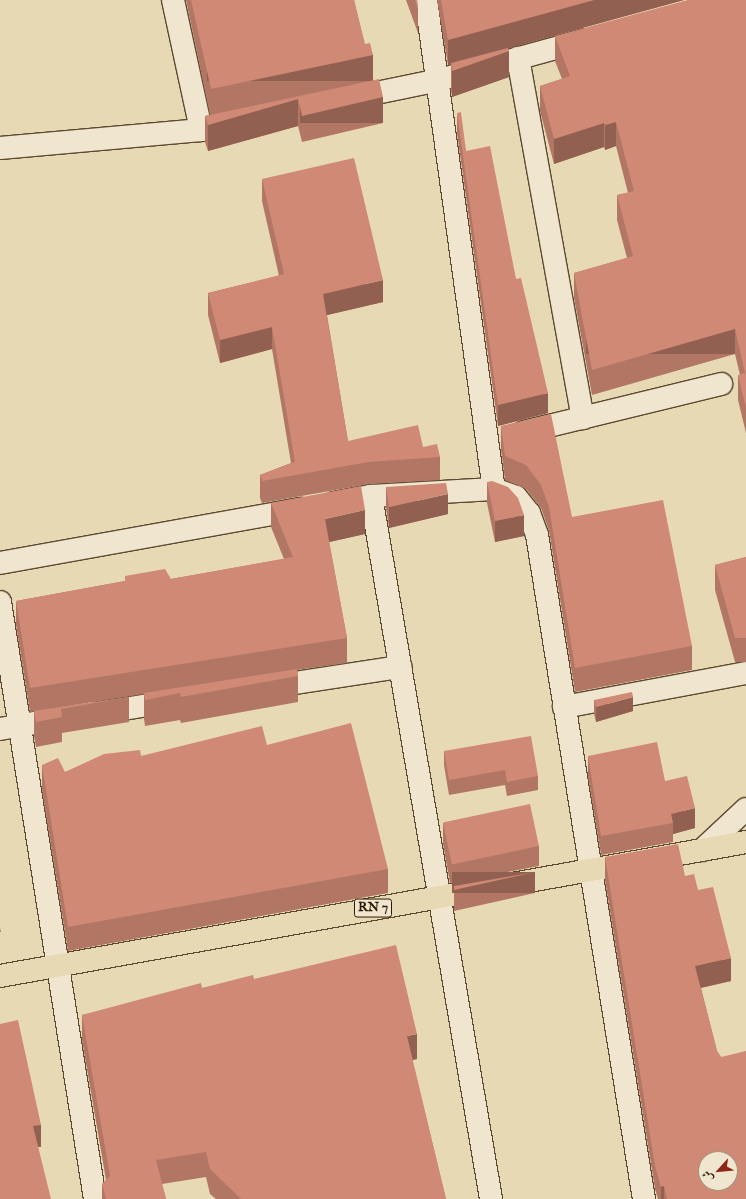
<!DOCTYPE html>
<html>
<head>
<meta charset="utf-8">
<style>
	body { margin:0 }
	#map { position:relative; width:746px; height:1199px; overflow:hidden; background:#e8d9b5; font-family:"IM FELL English",Amiri,serif }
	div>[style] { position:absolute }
	.roads { filter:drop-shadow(1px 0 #5c4930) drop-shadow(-1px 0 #5c4930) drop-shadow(0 1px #5c4930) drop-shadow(0 -1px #5c4930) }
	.minor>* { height:22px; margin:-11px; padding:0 11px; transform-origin:11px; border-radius:11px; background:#f0e6cf }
	.major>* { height:22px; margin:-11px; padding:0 11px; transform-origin:11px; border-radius:11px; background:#e8d9b5 }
	.wall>* { inset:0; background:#b27664; transform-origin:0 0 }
	.shaded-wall>* { inset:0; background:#916051; transform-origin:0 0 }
	.building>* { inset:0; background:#cf8974; transform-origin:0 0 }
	span { translate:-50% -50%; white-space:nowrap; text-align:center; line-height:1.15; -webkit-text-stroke:4px #f0e6cf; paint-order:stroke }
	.shield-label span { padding:1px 3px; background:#f0e6cf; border:1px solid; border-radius:3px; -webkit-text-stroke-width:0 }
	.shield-label { font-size:13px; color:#2d1904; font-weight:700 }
	.north { position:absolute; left:698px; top:1151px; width:40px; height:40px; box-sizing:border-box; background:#f0e6cf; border:1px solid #a2947e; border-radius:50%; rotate:243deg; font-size:11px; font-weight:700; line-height:16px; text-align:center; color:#2d1904 }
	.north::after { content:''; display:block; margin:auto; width:14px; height:18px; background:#8f2418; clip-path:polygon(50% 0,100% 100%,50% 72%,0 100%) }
</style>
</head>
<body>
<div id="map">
	<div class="roads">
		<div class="minor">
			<i style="left:173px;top:0;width:133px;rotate:77.8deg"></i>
			<i style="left:426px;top:0;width:494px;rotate:82.1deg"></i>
			<i style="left:518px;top:58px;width:366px;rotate:79.8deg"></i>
			<i style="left:352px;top:98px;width:89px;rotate:-11.7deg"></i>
			<i style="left:439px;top:80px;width:151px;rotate:-15.3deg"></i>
			<i style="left:0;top:148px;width:202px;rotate:-5.1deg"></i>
			<i style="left:201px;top:130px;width:35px;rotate:-12deg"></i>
			<i style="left:524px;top:432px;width:203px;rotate:-13.7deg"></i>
			<i style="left:371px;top:496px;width:713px;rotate:80.31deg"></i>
			<i style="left:334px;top:503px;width:38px;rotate:-11deg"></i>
			<i style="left:371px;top:496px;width:123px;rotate:-3.3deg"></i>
			<i style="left:494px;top:489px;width:23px;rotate:20deg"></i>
			<i style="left:516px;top:497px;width:21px;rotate:51deg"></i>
			<i style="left:529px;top:513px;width:23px;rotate:70deg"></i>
			<i style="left:537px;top:535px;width:673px;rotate:80.85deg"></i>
			<i style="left:0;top:563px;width:305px;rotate:-10.2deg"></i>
			<i style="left:0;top:602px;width:605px;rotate:80.96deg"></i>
			<i style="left:269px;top:687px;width:133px;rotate:-8.7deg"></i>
			<i style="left:564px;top:707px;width:185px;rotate:-10.6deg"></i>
			<i style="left:99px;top:713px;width:75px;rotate:-9.2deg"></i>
			<i style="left:0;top:729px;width:34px;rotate:-10deg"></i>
			<i style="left:702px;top:850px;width:60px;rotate:-43deg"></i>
		</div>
		<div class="major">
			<i style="left:0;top:976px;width:758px;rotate:-10.18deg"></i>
		</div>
	</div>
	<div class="wall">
		<i style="clip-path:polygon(186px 0,354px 0,383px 123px,302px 142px,298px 126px,208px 151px,205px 142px,205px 116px,210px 115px)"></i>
		<i style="clip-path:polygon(406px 0,417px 0,418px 9px,418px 33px)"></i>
		<i style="clip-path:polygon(437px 0,684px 0,508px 48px,509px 77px,452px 97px,451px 90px,451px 64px,448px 65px)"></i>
		<i style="clip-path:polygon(746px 0,746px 433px,738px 400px,738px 375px,740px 375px,735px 354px,592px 395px,574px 298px,574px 273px,627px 258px,617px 220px,617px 195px,628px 193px,616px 146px,605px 150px,604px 147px,554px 164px,540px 111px,540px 86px,562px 79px,555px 61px,555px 36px)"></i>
		<i style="clip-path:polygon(457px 113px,466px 151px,516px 279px,548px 413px,498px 426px,457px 133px)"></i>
		<i style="clip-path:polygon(262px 179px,383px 302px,327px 315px,348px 441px,423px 447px,440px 457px,440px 480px,369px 484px,262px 503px,260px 498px,260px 475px,291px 463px,272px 349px,220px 363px,208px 315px,208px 293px,279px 276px,262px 201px)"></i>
		<i style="clip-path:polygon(501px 426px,572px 517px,692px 646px,692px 670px,575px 692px,549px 531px,541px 508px,526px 489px,505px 480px,501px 450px)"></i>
		<i style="clip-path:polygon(487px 482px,524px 536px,495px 542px,487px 503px)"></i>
		<i style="clip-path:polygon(386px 487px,448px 514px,389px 528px,386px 508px)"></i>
		<i style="clip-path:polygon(271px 503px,365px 534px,329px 542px,347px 638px,347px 663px,297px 670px,298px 676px,298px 702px,181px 723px,180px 720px,145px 726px,144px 719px,144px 694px,30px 712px,16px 625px,16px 601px,125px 581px,125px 576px,171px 579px,284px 559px,271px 527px)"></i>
		<i style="clip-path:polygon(746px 557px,746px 662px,735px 662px,715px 590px,715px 565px)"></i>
		<i style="clip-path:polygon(129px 697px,129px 722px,62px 733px,62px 742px,36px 747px,34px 736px,34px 711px)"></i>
		<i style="clip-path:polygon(594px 700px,633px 711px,596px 722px,594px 714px)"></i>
		<i style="clip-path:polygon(267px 745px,388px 869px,388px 893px,68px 951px,42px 790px,42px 765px,65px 772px,141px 756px)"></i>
		<i style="clip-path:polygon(444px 751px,538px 776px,538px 790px,507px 796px,505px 785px,449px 795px,444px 765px)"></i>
		<i style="clip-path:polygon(588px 756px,665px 781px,695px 828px,673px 834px,673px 842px,601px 855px,588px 776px)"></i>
		<i style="clip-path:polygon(443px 823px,539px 846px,539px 866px,450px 883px,443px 844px)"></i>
		<i style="clip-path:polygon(605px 857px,685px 876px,698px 890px,731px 981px,701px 988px,717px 1051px,721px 1057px,746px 1199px,658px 1199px,655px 1189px,605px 880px)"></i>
		<i style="clip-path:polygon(454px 886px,535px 893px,454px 911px)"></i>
		<i style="left:0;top:928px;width:4px;height:29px;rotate:76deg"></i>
		<i style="clip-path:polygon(254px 979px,417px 1059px,412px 1060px,446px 1199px,216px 1199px,210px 1194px,206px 1177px,162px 1184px,166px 1199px,102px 1199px,102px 1184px,106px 1180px,82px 1040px,82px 1015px,202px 988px)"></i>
	</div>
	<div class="shaded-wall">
		<i style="clip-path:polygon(594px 0,684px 0,448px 65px,448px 40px)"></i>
		<i style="clip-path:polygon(509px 51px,509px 77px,452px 97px,452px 71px)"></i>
		<i style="left:373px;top:55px;width:26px;height:166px;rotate:90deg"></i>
		<i style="left:383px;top:97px;width:26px;height:83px;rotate:90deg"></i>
		<i style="clip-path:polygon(298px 99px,298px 126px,208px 151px,208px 125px)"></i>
		<i style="clip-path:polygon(616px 122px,616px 146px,605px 150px,605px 125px)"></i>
		<i style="clip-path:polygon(604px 123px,604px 147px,554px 164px,554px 139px)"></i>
		<i style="clip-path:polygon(383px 280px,383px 302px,323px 316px,323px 294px)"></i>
		<i style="clip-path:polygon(272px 327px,272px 349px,220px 363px,220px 340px)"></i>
		<i style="left:735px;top:329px;width:25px;height:149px;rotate:90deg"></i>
		<i style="clip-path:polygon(548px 393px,548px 413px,498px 426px,498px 405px)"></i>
		<i style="clip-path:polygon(448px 494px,448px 514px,389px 528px,389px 507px)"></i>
		<i style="clip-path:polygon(365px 510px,365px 534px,325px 543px,325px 519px)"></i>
		<i style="clip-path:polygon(524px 515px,524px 536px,495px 542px,495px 521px)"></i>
		<i style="clip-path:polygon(633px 697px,633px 711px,596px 722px,596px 707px)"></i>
		<i style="clip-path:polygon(695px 808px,695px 828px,673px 834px,673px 823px,671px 814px)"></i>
		<i style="left:535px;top:872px;width:21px;height:83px;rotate:90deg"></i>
		<i style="clip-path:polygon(731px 958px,731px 981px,695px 989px,695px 966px)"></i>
		<i style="clip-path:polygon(417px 1034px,417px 1059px,407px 1061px,407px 1036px)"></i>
		<i style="left:41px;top:1125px;width:22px;height:8px;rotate:90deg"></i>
		<i style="left:664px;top:1186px;width:13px;height:3px;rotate:90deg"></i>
	</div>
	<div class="building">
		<i style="clip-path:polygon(191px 0,354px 0,365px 44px,370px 43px,373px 55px,211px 89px)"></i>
		<i style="clip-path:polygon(415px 0,417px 0,418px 9px)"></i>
		<i style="clip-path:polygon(441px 0,594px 0,448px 40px)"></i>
		<i style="clip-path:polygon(688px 0,746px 0,746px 408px,738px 375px,745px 373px,735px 329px,592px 370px,574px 273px,633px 256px,617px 195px,634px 191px,616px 122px,605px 125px,604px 123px,554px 139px,540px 86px,570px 76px,555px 36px)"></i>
		<i style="clip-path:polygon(508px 48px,509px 51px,452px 71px,451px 63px)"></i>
		<i style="clip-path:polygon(379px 79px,383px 97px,302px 116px,298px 99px,208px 125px,205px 116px)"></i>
		<i style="clip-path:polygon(461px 112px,466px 151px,490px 146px,516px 279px,521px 278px,548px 393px,498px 405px,457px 113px)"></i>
		<i style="clip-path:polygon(354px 158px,383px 280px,323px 294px,348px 441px,418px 425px,423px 447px,437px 444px,440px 457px,369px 462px,262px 481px,260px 475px,295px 462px,272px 327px,220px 340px,208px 293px,284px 274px,262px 179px)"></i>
		<i style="clip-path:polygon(551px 414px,572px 517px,663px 500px,692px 646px,575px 668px,549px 507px,541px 485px,526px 465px,505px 456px,501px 426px)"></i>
		<i style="clip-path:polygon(492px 481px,508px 487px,518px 498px,524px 515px,495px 521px,487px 482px)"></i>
		<i style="clip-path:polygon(446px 483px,448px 494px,389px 507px,386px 487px)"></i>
		<i style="clip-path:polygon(361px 486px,365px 510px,325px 519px,347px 638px,30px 688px,16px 601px,125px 581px,125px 576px,165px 569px,171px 579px,293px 557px,271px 503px)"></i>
		<i style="clip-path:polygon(746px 557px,746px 638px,735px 638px,715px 565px)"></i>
		<i style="clip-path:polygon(297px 669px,298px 676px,181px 697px,180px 693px,145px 700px,144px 693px)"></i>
		<i style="clip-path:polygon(632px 692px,633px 697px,596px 707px,594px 700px)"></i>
		<i style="clip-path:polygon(129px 697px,61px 709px,62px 717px,36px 722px,34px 711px)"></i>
		<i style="clip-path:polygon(351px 723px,388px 869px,68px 927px,42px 765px,58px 758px,65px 772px,104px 754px,140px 750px,141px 756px,262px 726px,267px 745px)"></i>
		<i style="clip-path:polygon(531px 736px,538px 776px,507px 782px,505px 770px,449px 780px,444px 751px)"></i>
		<i style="clip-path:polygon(657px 742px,665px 781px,687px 776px,695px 808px,671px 814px,673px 823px,601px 836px,588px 756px)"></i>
		<i style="left:530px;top:804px;width:43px;height:89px;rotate:78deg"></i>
		<i style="clip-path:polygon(evenodd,678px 844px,685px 876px,694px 874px,698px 890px,713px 887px,731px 958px,695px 966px,717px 1051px,721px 1057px,746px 1051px,746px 1199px,667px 1199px,664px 1186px,661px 1187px,655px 1166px,605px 857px,678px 844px,706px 1159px,730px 1159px,730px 1183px,706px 1183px,706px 1159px)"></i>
		<i style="clip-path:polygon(535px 872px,454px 890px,454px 886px)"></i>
		<i style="clip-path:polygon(396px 945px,417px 1034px,407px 1036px,446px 1199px,241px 1199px,210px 1169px,206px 1152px,156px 1160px,166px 1199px,106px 1199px,102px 1184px,110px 1176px,82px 1015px,201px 983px,202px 988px,253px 975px,254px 979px)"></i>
		<i style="clip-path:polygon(18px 1020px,41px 1125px,33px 1126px,51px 1199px,0 1199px,0 1024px)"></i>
	</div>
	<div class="shield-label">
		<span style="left:373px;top:908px">RN 7</span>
	</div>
	<div class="north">ش</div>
</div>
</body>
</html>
